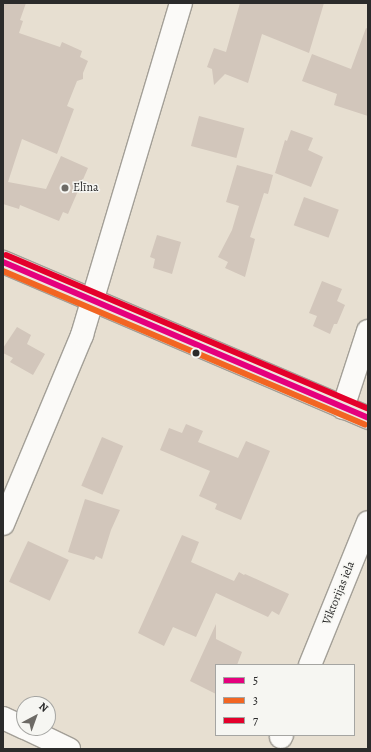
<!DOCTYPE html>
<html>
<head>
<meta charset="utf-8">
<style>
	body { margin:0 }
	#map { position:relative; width:371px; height:752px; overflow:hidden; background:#e7dfd1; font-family:Alegreya,serif }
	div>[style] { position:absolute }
	.building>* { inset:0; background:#d2c6bb; transform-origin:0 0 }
	.roads { filter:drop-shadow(1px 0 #a39f97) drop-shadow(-1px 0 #a39f97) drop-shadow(0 1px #a39f97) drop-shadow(0 -1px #a39f97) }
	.minor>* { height:22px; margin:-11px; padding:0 11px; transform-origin:11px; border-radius:11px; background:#fbfaf8 }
	.primary>* { height:22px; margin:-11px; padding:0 11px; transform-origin:11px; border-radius:11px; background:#eee5dd }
	.bus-1>* { height:6px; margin:-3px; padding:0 3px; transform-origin:3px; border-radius:3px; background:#e5007d }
	.bus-2>* { height:6px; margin:-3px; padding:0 3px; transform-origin:3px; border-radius:3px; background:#f26522 }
	.bus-3>* { height:6px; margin:-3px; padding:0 3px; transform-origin:3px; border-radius:3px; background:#e4002b }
	.dots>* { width:11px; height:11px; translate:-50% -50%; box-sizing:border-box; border:2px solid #f6f6f2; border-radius:50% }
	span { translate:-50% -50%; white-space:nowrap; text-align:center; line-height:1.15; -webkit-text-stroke:3px #f6f6f2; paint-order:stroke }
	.poi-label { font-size:12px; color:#2b2b2b }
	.left { translate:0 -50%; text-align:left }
	.street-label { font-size:12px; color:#2b2b2b }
	.frame { position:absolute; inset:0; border:4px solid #2b2b2b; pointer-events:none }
	.legend { position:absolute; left:215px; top:664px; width:140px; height:72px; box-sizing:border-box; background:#f6f6f2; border:1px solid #a5a5a2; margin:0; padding:5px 7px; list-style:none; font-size:12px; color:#2b2b2b }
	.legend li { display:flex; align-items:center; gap:8px; height:20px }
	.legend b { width:20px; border:1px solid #a5a5a2 }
	.north { position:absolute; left:16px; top:696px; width:40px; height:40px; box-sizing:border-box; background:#f6f6f2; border:1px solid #a5a5a2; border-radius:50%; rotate:41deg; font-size:11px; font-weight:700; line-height:16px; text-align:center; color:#2b2b2b }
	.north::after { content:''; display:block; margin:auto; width:14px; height:18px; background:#6d6a65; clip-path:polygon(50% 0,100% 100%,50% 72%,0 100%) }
</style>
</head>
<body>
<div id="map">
	<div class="building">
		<i style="clip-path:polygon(3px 3px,26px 3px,20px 20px,23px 21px,19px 33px,60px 47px,62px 42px,82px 51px,80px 57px,88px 61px,83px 73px,83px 79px,77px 81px,67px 106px,74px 109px,57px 154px,22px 139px,8px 182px,46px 189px,61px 156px,88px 168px,68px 214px,63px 212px,59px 221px,20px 205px,19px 209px,3px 204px)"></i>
		<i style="clip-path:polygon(240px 3px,324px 3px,309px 53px,262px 34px,248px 83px,225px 74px,214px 85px,212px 69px,207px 67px,214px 48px,226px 52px)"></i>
		<i style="clip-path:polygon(366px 28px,368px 29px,368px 116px,334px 105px,337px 94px,302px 81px,312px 54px,351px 69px)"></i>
		<i style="left:199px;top:116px;width:47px;height:31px;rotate:15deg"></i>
		<i style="clip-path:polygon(291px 130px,313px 138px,308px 150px,323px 157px,311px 187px,275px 173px,285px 140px,287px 141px)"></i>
		<i style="clip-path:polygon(237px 165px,273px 175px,268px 194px,264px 193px,250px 237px,255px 239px,245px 277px,225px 268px,228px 262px,218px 257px,232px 230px,239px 206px,226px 202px)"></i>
		<i style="left:304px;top:197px;width:37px;height:30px;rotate:20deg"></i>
		<i style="clip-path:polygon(157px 235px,181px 242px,172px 274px,153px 268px,155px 259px,150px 257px)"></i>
		<i style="clip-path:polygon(322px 281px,342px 289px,337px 301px,345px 305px,337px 324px,334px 324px,330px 334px,313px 326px,317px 316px,309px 313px)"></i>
		<i style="clip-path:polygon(17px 327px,31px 335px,27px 344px,45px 354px,33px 375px,10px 362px,13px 358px,3px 353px,3px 348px)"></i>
		<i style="clip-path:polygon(186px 424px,203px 431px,198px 442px,238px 458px,246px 441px,270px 451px,241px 520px,215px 509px,217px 504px,199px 496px,210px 471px,160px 450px,169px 428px,182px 433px)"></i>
		<i style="left:102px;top:437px;width:23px;height:53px;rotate:23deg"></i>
		<i style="clip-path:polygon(85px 499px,120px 510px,111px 530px,102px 559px,96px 556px,94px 560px,68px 552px)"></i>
		<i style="clip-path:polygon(182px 535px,199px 542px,191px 562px,234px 581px,239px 572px,244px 575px,245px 574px,289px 594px,279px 615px,272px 611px,268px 617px,216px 593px,196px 637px,173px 627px,164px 646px,138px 633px)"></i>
		<i style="left:28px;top:541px;width:45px;height:45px;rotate:25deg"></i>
		<i style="clip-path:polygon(216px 624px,216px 639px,242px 652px,237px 665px,216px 665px,216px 694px,190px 681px)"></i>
	</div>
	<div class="roads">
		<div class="minor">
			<i style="left:343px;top:408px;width:81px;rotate:-72deg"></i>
			<i style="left:3px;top:524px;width:205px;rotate:-67.3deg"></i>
			<i style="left:82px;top:335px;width:346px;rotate:-73.4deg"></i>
			<i style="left:310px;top:665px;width:154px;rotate:-67.9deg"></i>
			<i style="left:3px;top:718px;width:23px;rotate:25deg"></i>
			<i style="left:25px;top:728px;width:49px;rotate:25.5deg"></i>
			<i style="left:281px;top:737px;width:2px;rotate:-63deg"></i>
		</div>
		<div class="primary">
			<i style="left:3px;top:262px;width:397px;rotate:23.1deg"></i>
		</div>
	</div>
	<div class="bus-1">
		<i style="left:3px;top:262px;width:397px;rotate:23.1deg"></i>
	</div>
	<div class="bus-2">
		<i style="left:3px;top:271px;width:393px;rotate:23deg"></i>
	</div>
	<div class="bus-3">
		<i style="left:6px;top:255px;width:393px;rotate:23deg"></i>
	</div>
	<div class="dots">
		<i style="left:65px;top:188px;background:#6d6a65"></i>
		<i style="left:196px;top:353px;background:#2b2b2b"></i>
	</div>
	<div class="poi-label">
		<span class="left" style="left:73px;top:188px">Elīna</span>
	</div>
	<div class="street-label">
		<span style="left:339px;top:593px;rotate:-68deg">Viktorijas iela</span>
	</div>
	<div class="frame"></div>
	<ul class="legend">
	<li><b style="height:5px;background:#e5007d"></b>5</li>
	<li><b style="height:5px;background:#f26522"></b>3</li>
	<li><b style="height:5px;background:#e4002b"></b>7</li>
	</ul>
	<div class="north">N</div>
</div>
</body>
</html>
